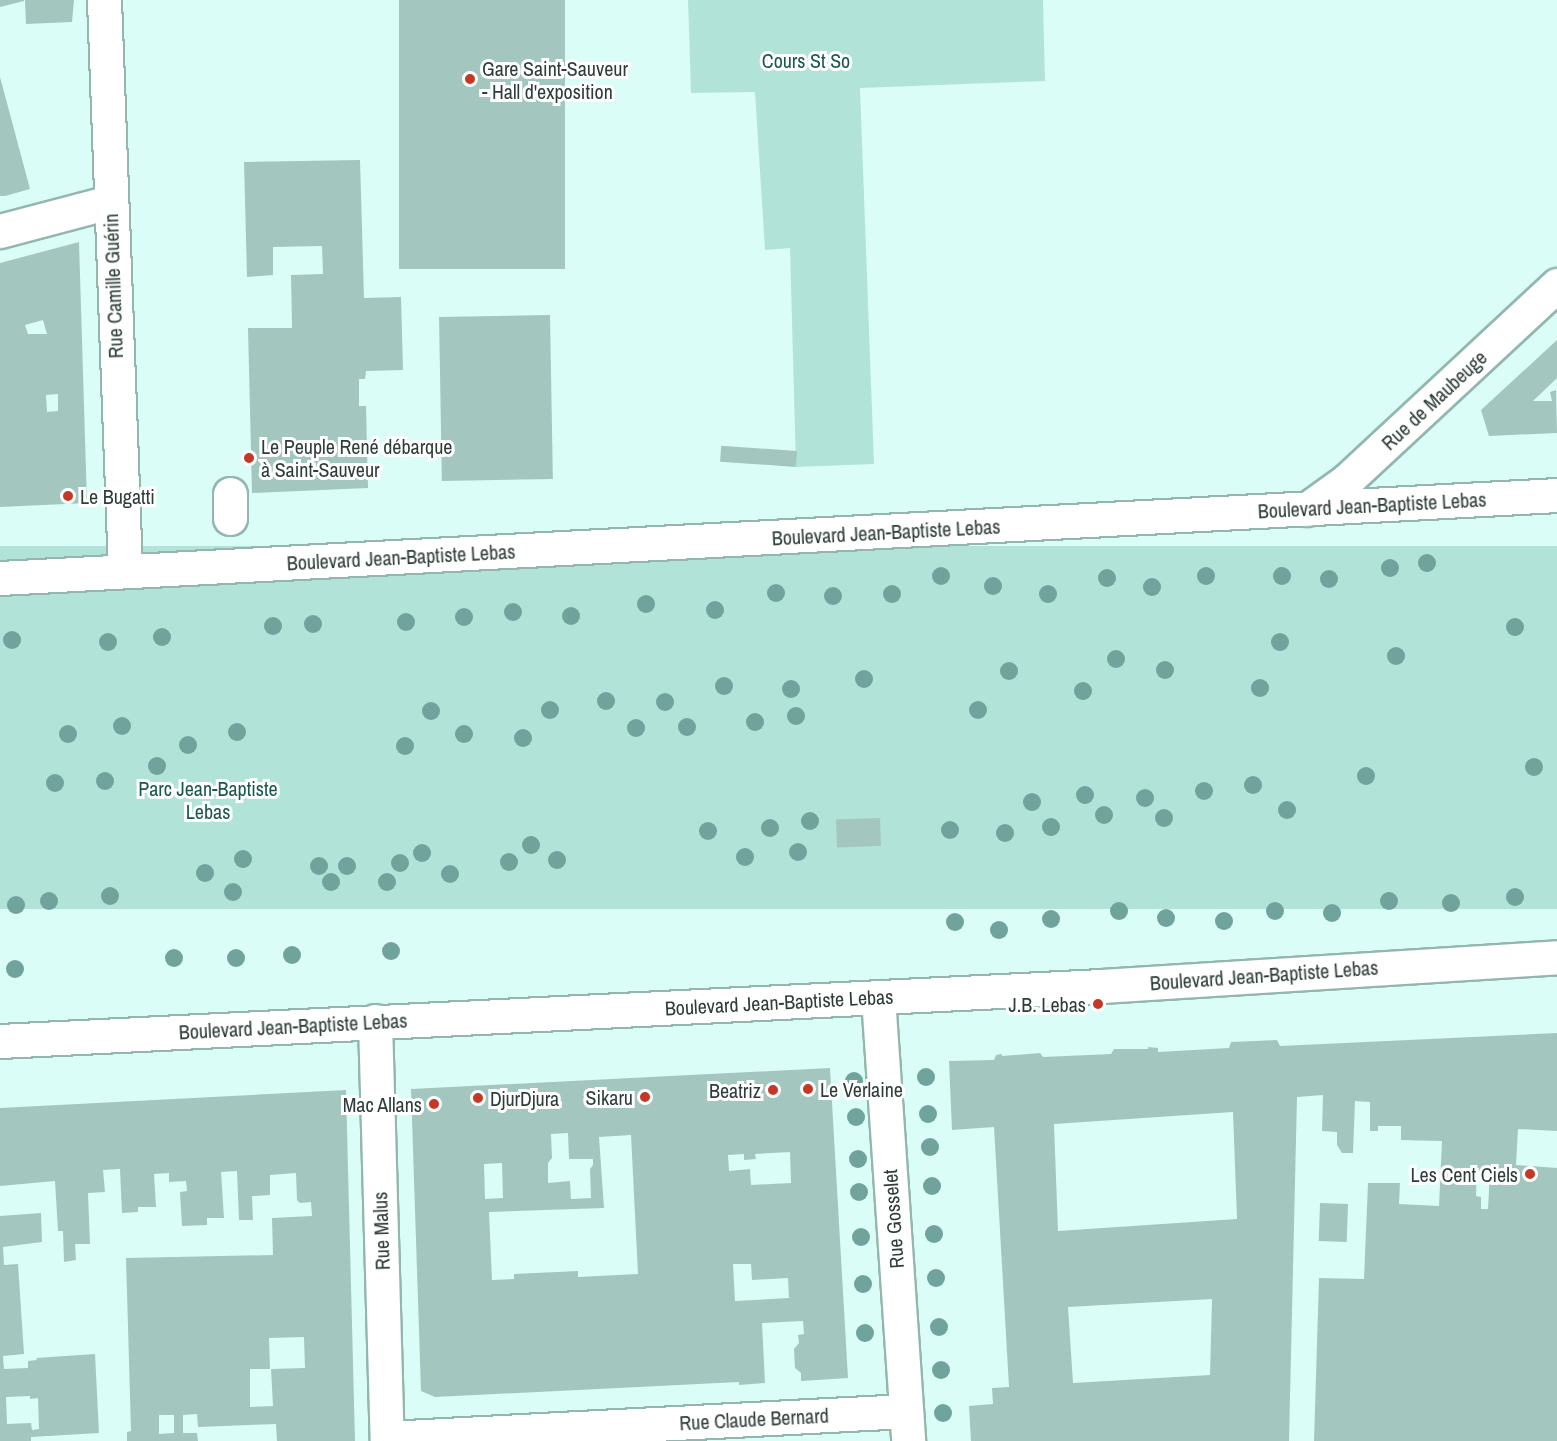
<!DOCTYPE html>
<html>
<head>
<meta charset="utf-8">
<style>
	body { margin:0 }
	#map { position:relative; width:1557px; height:1441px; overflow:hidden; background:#dafef7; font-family:"Archivo Narrow",sans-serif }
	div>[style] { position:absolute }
	.green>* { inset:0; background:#b2e3d9; transform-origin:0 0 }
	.building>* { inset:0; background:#a3c7bf; transform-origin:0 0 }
	.roads { filter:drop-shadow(2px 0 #93b6af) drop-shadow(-2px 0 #93b6af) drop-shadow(0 2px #93b6af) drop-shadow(0 -2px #93b6af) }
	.street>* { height:33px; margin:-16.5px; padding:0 16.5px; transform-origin:16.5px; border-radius:16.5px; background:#fff }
	.secondary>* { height:33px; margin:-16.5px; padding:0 16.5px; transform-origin:16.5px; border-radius:16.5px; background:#fff }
	.trees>* { width:18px; height:18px; margin:-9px; border-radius:50%; background:#70a39b }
	.dots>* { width:16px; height:16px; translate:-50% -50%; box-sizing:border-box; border:3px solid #fff; border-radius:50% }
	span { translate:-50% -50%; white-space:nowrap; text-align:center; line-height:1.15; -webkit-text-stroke:6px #fff; paint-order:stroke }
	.park-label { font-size:20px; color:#19584f }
	.poi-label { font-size:20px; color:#2e3d3a }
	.left { translate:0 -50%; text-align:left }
	.right { translate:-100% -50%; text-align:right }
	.street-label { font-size:20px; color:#2e3d3a }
</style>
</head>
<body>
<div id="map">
	<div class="green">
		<i style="clip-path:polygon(688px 0,1043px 0,1045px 81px,860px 88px,874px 464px,796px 467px,790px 248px,765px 250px,755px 92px,691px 93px)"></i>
		<i style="left:1557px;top:546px;width:363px;height:1559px;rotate:90deg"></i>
	</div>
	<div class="building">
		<i style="clip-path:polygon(0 0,24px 0,24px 1px,0 7px)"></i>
		<i style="clip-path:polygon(25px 0,74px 0,72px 22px,26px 24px)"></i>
		<i style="left:399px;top:0;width:166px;height:269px"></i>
		<i style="clip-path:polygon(0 77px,30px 189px,5px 196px,0 196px)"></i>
		<i style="clip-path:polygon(360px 160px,364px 298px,401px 297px,403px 370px,366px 371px,365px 379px,359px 379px,359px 406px,366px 406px,368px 488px,252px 493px,248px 328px,292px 328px,291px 275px,323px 274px,322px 246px,273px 247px,273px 275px,247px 277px,244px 162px)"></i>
		<i style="clip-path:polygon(evenodd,79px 242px,87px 503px,0 507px,0 263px,79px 242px,43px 320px,47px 334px,28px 334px,25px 325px,43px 320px,79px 242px,58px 394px,58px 411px,47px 412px,46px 395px,58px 394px)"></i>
		<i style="left:550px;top:315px;width:164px;height:111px;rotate:89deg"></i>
		<i style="clip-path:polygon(1557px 340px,1557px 378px,1533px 401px,1552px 401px,1550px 392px,1556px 390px,1557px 433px,1489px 436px,1481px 410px)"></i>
		<i style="left:797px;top:451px;width:16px;height:76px;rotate:94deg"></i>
		<i style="left:880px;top:818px;width:28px;height:44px;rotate:88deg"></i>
		<i style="clip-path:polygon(evenodd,1557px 1033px,1557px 1131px,1518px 1129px,1516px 1165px,1557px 1168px,1557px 1441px,1314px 1441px,1319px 1278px,1364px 1279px,1368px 1183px,1400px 1183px,1399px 1204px,1439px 1206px,1442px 1141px,1401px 1140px,1401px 1126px,1378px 1126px,1378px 1131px,1370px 1131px,1370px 1102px,1355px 1101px,1353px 1153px,1342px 1153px,1337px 1145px,1337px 1132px,1322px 1131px,1323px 1095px,1297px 1097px,1289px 1441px,971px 1441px,969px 1406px,993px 1404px,992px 1388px,1009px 1387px,994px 1127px,952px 1130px,949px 1061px,994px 1060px,996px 1055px,1002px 1054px,1002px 1056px,1040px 1053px,1043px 1057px,1111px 1054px,1114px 1049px,1148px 1049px,1148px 1047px,1158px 1048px,1158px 1052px,1229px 1048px,1231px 1042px,1277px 1040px,1280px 1046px,1557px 1033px,1233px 1112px,1237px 1219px,1058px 1231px,1054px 1124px,1233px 1112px,1557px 1033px,1477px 1171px,1490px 1171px,1488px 1209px,1481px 1209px,1481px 1197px,1476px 1196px,1477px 1171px,1557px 1033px,1212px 1299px,1210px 1375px,1073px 1383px,1068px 1307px,1212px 1299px)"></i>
		<i style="clip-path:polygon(evenodd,830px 1068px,848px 1378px,801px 1381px,801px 1373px,795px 1368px,794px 1349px,799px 1343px,798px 1335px,804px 1334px,803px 1321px,762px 1323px,765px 1383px,739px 1385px,739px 1382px,435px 1397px,421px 1391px,411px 1089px,830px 1068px,568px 1133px,569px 1159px,593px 1159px,593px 1165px,590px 1169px,591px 1198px,571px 1199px,570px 1181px,548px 1183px,548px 1163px,552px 1158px,551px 1134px,568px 1133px,830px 1068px,631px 1135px,638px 1274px,578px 1277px,578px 1271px,514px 1274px,514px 1279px,492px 1280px,489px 1212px,604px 1208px,599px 1137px,631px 1135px,830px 1068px,790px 1152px,791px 1183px,751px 1185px,750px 1169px,729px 1171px,728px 1155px,744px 1154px,744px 1160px,756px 1159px,755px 1154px,790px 1152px,830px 1068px,502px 1163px,503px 1198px,485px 1199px,484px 1164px,502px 1163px,830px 1068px,733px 1264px,751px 1264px,752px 1280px,788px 1278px,789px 1298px,735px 1301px,733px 1264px)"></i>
		<i style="clip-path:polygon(evenodd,346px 1090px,355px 1441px,277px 1441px,276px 1424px,198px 1427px,197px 1414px,183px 1415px,183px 1433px,197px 1433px,198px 1441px,127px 1441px,127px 1432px,131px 1431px,126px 1258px,273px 1255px,272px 1218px,312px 1216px,311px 1202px,300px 1203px,297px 1200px,296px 1173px,270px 1175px,270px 1195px,252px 1196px,253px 1220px,239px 1220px,237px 1171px,221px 1172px,224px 1218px,207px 1218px,207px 1225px,182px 1226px,180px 1192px,187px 1191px,186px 1181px,169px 1182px,169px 1173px,154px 1174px,156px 1207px,138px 1207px,138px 1212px,122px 1213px,120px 1169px,103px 1170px,105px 1192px,88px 1193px,90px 1244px,75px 1244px,76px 1260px,64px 1262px,63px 1231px,58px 1231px,55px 1181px,0 1186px,0 1108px,346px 1090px,304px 1337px,305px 1368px,271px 1369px,273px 1406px,250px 1407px,250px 1369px,270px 1369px,269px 1338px,304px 1337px,346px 1090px,159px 1415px,174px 1415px,174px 1433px,159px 1434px,159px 1415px)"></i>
		<i style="left:1348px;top:1204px;width:38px;height:28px;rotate:92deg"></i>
		<i style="clip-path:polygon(evenodd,41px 1213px,42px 1242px,3px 1247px,4px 1265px,18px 1264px,24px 1354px,3px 1356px,4px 1369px,28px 1368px,28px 1361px,37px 1360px,36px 1358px,95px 1354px,99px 1433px,31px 1437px,31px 1441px,0 1441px,0 1216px,41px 1213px,30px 1396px,30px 1399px,38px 1398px,39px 1429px,32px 1430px,31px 1423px,7px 1424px,6px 1397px,30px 1396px)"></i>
	</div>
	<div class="roads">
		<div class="street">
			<i style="left:104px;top:0;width:571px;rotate:87.89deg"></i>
			<i style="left:0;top:231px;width:114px;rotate:-14.8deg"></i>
			<i style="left:230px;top:494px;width:24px;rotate:90deg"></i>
			<i style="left:1307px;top:509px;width:48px;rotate:-35.7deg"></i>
			<i style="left:1346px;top:481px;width:288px;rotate:-42.9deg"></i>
			<i style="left:375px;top:1021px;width:420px;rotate:88.4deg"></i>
			<i style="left:387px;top:1438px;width:520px;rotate:-2.98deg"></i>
		</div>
		<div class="secondary">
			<i style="left:0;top:578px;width:1559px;rotate:-3.05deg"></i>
			<i style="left:878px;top:997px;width:445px;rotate:86.1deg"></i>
			<i style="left:0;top:1041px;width:1103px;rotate:-2.86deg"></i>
			<i style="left:1102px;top:986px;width:456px;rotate:-3.6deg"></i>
		</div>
	</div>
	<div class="trees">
		<i style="left:1427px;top:563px"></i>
		<i style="left:1390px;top:568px"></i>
		<i style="left:941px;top:576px"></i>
		<i style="left:1206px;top:576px"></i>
		<i style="left:1282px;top:576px"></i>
		<i style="left:1107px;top:578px"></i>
		<i style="left:1329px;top:579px"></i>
		<i style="left:993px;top:586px"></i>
		<i style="left:1152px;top:587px"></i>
		<i style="left:776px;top:593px"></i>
		<i style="left:892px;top:594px"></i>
		<i style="left:1048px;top:594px"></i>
		<i style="left:833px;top:596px"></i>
		<i style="left:646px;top:604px"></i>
		<i style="left:715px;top:610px"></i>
		<i style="left:513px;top:612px"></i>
		<i style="left:571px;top:616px"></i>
		<i style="left:464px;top:617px"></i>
		<i style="left:406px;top:622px"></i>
		<i style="left:313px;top:624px"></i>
		<i style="left:273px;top:626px"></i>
		<i style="left:1515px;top:627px"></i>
		<i style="left:162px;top:637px"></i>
		<i style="left:12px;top:640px"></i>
		<i style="left:108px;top:642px"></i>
		<i style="left:1280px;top:642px"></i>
		<i style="left:1396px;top:656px"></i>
		<i style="left:1116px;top:659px"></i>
		<i style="left:1165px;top:670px"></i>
		<i style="left:1009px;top:671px"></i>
		<i style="left:864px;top:679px"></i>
		<i style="left:724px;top:686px"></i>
		<i style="left:1260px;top:688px"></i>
		<i style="left:791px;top:689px"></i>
		<i style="left:1083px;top:691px"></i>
		<i style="left:606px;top:701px"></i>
		<i style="left:665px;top:702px"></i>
		<i style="left:550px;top:710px"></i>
		<i style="left:978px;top:710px"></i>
		<i style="left:431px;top:711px"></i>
		<i style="left:796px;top:716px"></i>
		<i style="left:755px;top:722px"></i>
		<i style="left:122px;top:726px"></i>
		<i style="left:687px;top:727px"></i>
		<i style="left:636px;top:728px"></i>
		<i style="left:237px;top:732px"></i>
		<i style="left:68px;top:734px"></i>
		<i style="left:464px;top:734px"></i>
		<i style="left:523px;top:738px"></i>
		<i style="left:188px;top:745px"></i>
		<i style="left:405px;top:746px"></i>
		<i style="left:157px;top:766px"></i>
		<i style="left:1534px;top:767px"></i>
		<i style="left:1366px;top:776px"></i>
		<i style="left:105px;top:781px"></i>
		<i style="left:55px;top:783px"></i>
		<i style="left:1253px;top:785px"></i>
		<i style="left:1204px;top:791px"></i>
		<i style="left:1085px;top:795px"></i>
		<i style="left:1145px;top:798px"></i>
		<i style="left:1032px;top:802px"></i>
		<i style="left:1287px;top:810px"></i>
		<i style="left:1104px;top:815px"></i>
		<i style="left:1164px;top:818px"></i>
		<i style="left:810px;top:821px"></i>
		<i style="left:1051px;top:827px"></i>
		<i style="left:770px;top:828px"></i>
		<i style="left:950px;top:830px"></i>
		<i style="left:708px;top:831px"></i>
		<i style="left:1005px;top:833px"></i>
		<i style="left:531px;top:845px"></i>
		<i style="left:798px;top:852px"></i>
		<i style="left:422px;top:853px"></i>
		<i style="left:745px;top:857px"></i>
		<i style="left:243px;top:859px"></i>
		<i style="left:557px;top:860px"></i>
		<i style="left:509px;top:862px"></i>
		<i style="left:400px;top:863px"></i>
		<i style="left:319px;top:866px"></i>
		<i style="left:347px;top:866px"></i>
		<i style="left:205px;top:873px"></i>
		<i style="left:450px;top:874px"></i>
		<i style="left:331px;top:882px"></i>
		<i style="left:387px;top:882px"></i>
		<i style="left:233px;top:892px"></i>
		<i style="left:110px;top:896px"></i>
		<i style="left:1515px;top:897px"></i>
		<i style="left:49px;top:901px"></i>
		<i style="left:1389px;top:901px"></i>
		<i style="left:1451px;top:903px"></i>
		<i style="left:16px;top:905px"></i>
		<i style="left:1119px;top:911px"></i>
		<i style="left:1275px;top:911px"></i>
		<i style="left:1332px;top:913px"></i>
		<i style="left:1166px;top:918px"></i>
		<i style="left:1051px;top:919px"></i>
		<i style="left:1224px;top:921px"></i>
		<i style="left:955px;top:922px"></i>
		<i style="left:999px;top:930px"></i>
		<i style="left:391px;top:951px"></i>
		<i style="left:292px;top:955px"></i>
		<i style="left:174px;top:958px"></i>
		<i style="left:236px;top:958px"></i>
		<i style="left:15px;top:969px"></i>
		<i style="left:926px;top:1077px"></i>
		<i style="left:854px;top:1081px"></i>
		<i style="left:928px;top:1114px"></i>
		<i style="left:856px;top:1117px"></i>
		<i style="left:930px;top:1147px"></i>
		<i style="left:858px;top:1159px"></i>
		<i style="left:932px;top:1186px"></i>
		<i style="left:859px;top:1192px"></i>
		<i style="left:934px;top:1234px"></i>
		<i style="left:861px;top:1237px"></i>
		<i style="left:936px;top:1278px"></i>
		<i style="left:863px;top:1284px"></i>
		<i style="left:939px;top:1327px"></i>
		<i style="left:865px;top:1333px"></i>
		<i style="left:941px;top:1370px"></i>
		<i style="left:943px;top:1413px"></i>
	</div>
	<div class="dots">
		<i style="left:470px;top:79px;background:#c43825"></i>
		<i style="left:249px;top:458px;background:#c43825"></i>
		<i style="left:68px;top:496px;background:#c43825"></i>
		<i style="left:1098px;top:1004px;background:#c43825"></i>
		<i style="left:808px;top:1089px;background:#c43825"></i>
		<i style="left:773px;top:1090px;background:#c43825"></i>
		<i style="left:645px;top:1097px;background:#c43825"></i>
		<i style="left:478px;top:1098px;background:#c43825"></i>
		<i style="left:434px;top:1104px;background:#c43825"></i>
		<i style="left:1530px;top:1174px;background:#c43825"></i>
	</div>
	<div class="park-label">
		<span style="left:806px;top:60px">Cours St So</span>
		<span style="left:208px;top:800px">Parc Jean-Baptiste<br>Lebas</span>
	</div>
	<div class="poi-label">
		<span class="left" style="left:482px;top:80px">Gare Saint-Sauveur<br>- Hall d'exposition</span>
		<span class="left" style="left:261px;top:458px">Le Peuple René débarque<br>à Saint-Sauveur</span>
		<span class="left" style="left:80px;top:496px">Le Bugatti</span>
		<span class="right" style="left:1086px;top:1004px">J.B. Lebas</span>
		<span class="left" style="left:820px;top:1089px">Le Verlaine</span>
		<span class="right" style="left:761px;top:1090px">Beatriz</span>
		<span class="right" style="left:633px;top:1097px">Sikaru</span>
		<span class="left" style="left:490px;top:1098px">DjurDjura</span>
		<span class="right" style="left:422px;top:1104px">Mac Allans</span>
		<span class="right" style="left:1518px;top:1174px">Les Cent Ciels</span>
	</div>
	<div class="street-label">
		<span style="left:113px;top:286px;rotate:-92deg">Rue Camille Guérin</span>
		<span style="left:1434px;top:400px;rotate:-43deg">Rue de Maubeuge</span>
		<span style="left:1372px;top:505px;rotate:-3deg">Boulevard Jean-Baptiste Lebas</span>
		<span style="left:886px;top:532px;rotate:-3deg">Boulevard Jean-Baptiste Lebas</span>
		<span style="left:401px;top:557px;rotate:-3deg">Boulevard Jean-Baptiste Lebas</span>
		<span style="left:1264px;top:975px;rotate:-4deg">Boulevard Jean-Baptiste Lebas</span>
		<span style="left:779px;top:1002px;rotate:-3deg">Boulevard Jean-Baptiste Lebas</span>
		<span style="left:293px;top:1026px;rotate:-3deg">Boulevard Jean-Baptiste Lebas</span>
		<span style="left:893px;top:1219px;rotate:-94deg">Rue Gosselet</span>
		<span style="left:381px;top:1231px;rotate:-92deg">Rue Malus</span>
		<span style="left:754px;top:1419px;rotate:-3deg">Rue Claude Bernard</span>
	</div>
</div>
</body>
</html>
